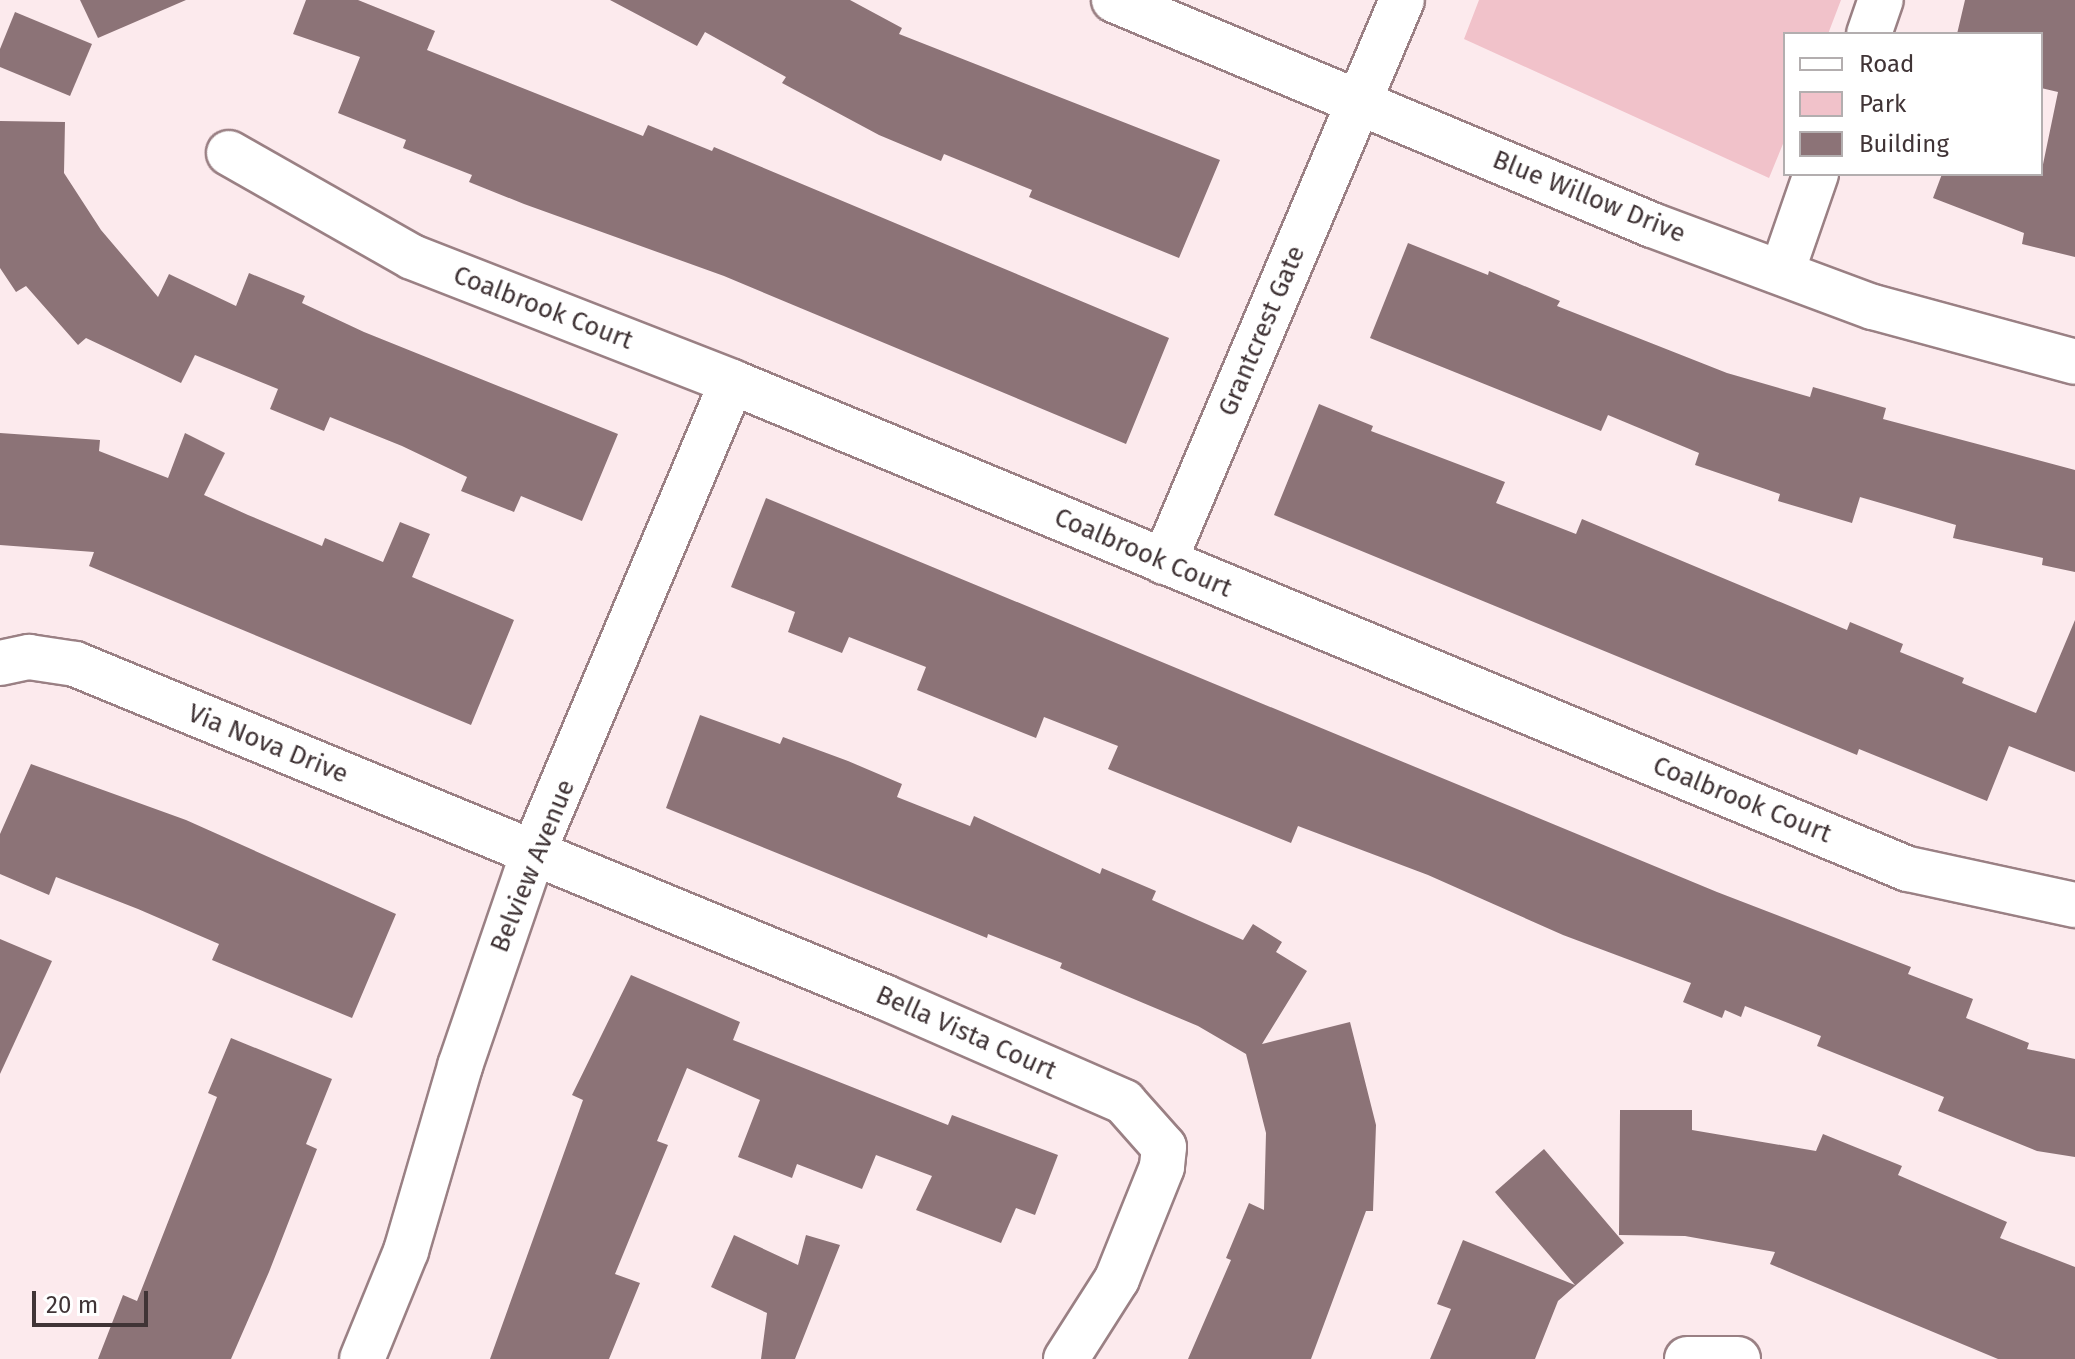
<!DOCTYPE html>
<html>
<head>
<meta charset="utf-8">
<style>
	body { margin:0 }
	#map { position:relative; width:2075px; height:1359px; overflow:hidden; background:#fceaed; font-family:"Fira Sans",sans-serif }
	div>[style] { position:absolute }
	.green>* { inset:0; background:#f1c2ca }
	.building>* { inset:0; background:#8c7377 }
	.roads { filter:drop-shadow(2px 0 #9a8084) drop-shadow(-2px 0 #9a8084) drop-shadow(0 2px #9a8084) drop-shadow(0 -2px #9a8084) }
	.minor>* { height:44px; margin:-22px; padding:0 22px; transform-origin:22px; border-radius:22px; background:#fff }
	span { translate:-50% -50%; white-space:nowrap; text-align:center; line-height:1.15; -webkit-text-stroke:8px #fff; paint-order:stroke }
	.street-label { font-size:26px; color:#403436 }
	.legend { position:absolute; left:1783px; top:32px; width:260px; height:144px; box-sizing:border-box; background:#fff; border:2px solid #b3aeaf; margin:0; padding:10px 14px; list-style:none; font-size:24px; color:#403436 }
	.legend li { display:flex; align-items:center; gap:16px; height:40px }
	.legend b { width:40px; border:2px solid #b3aeaf }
	.scale { position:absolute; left:32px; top:1291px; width:116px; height:36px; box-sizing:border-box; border:4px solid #403436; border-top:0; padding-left:10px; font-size:24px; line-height:28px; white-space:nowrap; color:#403436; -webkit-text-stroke:6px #fff; paint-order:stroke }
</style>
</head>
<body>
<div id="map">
	<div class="green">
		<i style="clip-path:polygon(1479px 0,1841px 0,1828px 34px,1785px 34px,1785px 139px,1769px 178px,1464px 39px)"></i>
	</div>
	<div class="building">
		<i style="clip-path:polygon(80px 0,186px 0,98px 38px)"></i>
		<i style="clip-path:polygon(306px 0,358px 0,435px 31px,427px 50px,643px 136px,648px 125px,712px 151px,714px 147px,1169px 338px,1126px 444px,724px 276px,524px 204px,469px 182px,472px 175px,403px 148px,406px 140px,338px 113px,360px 57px,293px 34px)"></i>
		<i style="clip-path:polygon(610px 0,850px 0,902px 28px,899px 34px,1220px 160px,1179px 258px,1029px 197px,1032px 190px,944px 154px,941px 161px,879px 135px,782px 83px,786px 77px,705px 32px,697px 46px)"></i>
		<i style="clip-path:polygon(1965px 0,2075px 0,2075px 257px,2022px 244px,2024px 233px,1933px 198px,1942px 174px,2041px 174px,2058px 92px,2041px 88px,2041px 34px,1957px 34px)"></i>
		<i style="clip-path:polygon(15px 12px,92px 44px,70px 96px,0 67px,0 49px)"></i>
		<i style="clip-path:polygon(0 121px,65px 122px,64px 173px,101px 230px,158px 297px,169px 274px,236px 306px,249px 273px,305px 296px,302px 303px,364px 332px,618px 434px,582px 521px,521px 496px,514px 512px,461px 491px,467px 477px,402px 446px,330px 417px,324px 431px,270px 409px,278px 389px,195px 355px,181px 383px,86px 338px,78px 345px,26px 286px,16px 292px,0 268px)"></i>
		<i style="clip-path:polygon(1408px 243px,1488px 275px,1489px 271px,1560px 301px,1557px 306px,1727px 373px,1810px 397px,1813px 387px,1886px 408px,1883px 419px,2075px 470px,2075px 572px,2042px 565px,2043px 558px,1953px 538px,1956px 525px,1860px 497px,1852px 523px,1778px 501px,1780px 494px,1695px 465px,1699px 453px,1608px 415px,1601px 431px,1370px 338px)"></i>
		<i style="clip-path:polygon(1319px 404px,1373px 426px,1371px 431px,1505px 482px,1496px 503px,1576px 534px,1582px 519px,1847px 630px,1850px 622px,1903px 644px,1900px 652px,1964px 678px,1962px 683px,2036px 713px,2075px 620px,2075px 772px,2009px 746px,1987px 801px,1859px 749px,1857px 755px,1274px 515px)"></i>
		<i style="clip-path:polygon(0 433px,100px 440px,99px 451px,168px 478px,185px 433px,225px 453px,204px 495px,248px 515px,322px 546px,325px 538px,383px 562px,400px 522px,430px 534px,412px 577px,514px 620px,471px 725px,89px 566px,94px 552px,0 545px)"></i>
		<i style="clip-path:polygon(766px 498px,1717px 892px,1911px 967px,1908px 974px,1973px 999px,1966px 1018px,2029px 1043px,2027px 1049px,2075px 1059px,2075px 1157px,2037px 1151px,1938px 1111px,1944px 1097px,1817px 1046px,1821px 1036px,1745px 1006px,1741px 1017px,1725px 1010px,1722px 1018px,1683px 1002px,1691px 983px,1563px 935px,1428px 875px,1298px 826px,1291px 843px,1108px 769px,1118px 746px,1044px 717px,1036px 738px,917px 690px,926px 667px,849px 637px,842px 653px,788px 632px,795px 612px,731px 587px)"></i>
		<i style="clip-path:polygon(700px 715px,780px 744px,783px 737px,848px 761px,902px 784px,897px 797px,970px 826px,974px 816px,1100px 874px,1102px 868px,1156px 891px,1152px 900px,1243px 940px,1253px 924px,1282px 942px,1276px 952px,1307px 971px,1262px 1044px,1350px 1022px,1376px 1125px,1373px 1211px,1366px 1211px,1311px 1359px,1188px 1359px,1231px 1260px,1226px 1258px,1249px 1203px,1264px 1210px,1266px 1133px,1246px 1054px,1198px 1026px,1060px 968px,1062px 963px,988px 934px,987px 938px,666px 808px)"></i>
		<i style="clip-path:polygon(31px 764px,186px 820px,396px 914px,352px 1018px,212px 960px,219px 944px,138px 909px,56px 877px,49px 895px,0 874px,0 834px)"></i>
		<i style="clip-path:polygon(0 939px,52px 961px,0 1074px)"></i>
		<i style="clip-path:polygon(631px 975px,740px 1022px,733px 1040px,948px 1125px,952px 1115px,1058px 1155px,1035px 1215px,1016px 1208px,1001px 1243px,916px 1210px,932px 1176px,876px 1155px,862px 1189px,797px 1164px,792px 1178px,738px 1157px,760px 1100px,687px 1068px,657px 1141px,668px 1145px,615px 1274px,640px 1283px,609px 1359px,490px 1359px,583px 1100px,572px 1095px)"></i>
		<i style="clip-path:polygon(231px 1038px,332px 1079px,306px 1144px,317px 1149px,269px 1272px,231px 1359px,98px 1359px,123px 1295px,137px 1301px,217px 1097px,208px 1093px)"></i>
		<i style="clip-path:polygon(1620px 1110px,1692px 1110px,1692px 1130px,1816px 1151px,1823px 1134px,1902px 1166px,1898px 1175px,2007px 1222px,2000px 1238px,2075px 1267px,2075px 1359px,1998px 1359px,1770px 1264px,1775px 1252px,1685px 1236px,1619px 1235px)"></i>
		<i style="clip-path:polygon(1544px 1149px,1624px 1243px,1558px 1301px,1535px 1359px,1430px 1359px,1451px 1309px,1437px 1304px,1463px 1240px,1575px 1285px,1495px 1192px)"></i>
		<i style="clip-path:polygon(734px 1235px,798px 1265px,806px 1235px,840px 1245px,795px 1359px,761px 1359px,767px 1313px,711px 1287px)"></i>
	</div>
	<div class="roads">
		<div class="minor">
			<i style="left:1114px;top:0;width:583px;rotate:22.7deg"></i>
			<i style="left:1652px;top:225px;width:236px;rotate:20.4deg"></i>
			<i style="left:1873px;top:307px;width:209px;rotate:15.2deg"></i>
			<i style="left:1869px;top:34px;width:36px;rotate:-71deg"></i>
			<i style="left:229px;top:153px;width:210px;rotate:29.6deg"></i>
			<i style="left:412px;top:257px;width:344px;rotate:21.3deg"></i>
			<i style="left:732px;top:382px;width:1273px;rotate:22.5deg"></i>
			<i style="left:1908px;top:869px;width:171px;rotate:12.2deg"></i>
			<i style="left:1782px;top:272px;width:104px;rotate:-70.9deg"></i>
			<i style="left:1164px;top:562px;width:610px;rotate:-67.05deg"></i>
			<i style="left:0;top:663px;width:30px;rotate:-12deg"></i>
			<i style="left:29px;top:657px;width:47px;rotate:8.7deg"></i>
			<i style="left:75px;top:664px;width:875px;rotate:22.37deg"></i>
			<i style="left:884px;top:997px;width:262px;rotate:23.6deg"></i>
			<i style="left:1124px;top:1102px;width:60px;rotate:48.4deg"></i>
			<i style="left:1164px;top:1147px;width:20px;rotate:96deg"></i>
			<i style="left:1162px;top:1167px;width:121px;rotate:111.9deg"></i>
			<i style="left:1117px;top:1279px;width:95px;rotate:122.5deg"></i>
			<i style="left:362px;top:1359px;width:117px;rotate:-67.8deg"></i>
			<i style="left:406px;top:1251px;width:193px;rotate:-73.7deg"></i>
			<i style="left:460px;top:1066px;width:225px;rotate:-71.1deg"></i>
			<i style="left:533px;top:853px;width:511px;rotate:-67.1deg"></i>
			<i style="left:1687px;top:1359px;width:51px"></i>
		</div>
	</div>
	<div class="street-label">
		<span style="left:1589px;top:197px;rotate:22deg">Blue Willow Drive</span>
		<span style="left:543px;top:308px;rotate:21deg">Coalbrook Court</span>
		<span style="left:1262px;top:331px;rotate:-67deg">Grantcrest Gate</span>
		<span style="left:1143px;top:553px;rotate:23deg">Coalbrook Court</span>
		<span style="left:268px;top:744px;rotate:22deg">Via Nova Drive</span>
		<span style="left:1742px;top:800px;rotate:22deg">Coalbrook Court</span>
		<span style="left:533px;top:866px;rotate:-68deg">Belview Avenue</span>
		<span style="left:966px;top:1033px;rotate:24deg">Bella Vista Court</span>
	</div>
	<ul class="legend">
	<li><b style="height:10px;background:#fff"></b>Road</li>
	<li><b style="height:22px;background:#f1c2ca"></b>Park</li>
	<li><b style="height:22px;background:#8c7377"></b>Building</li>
	</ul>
	<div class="scale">20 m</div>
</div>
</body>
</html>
